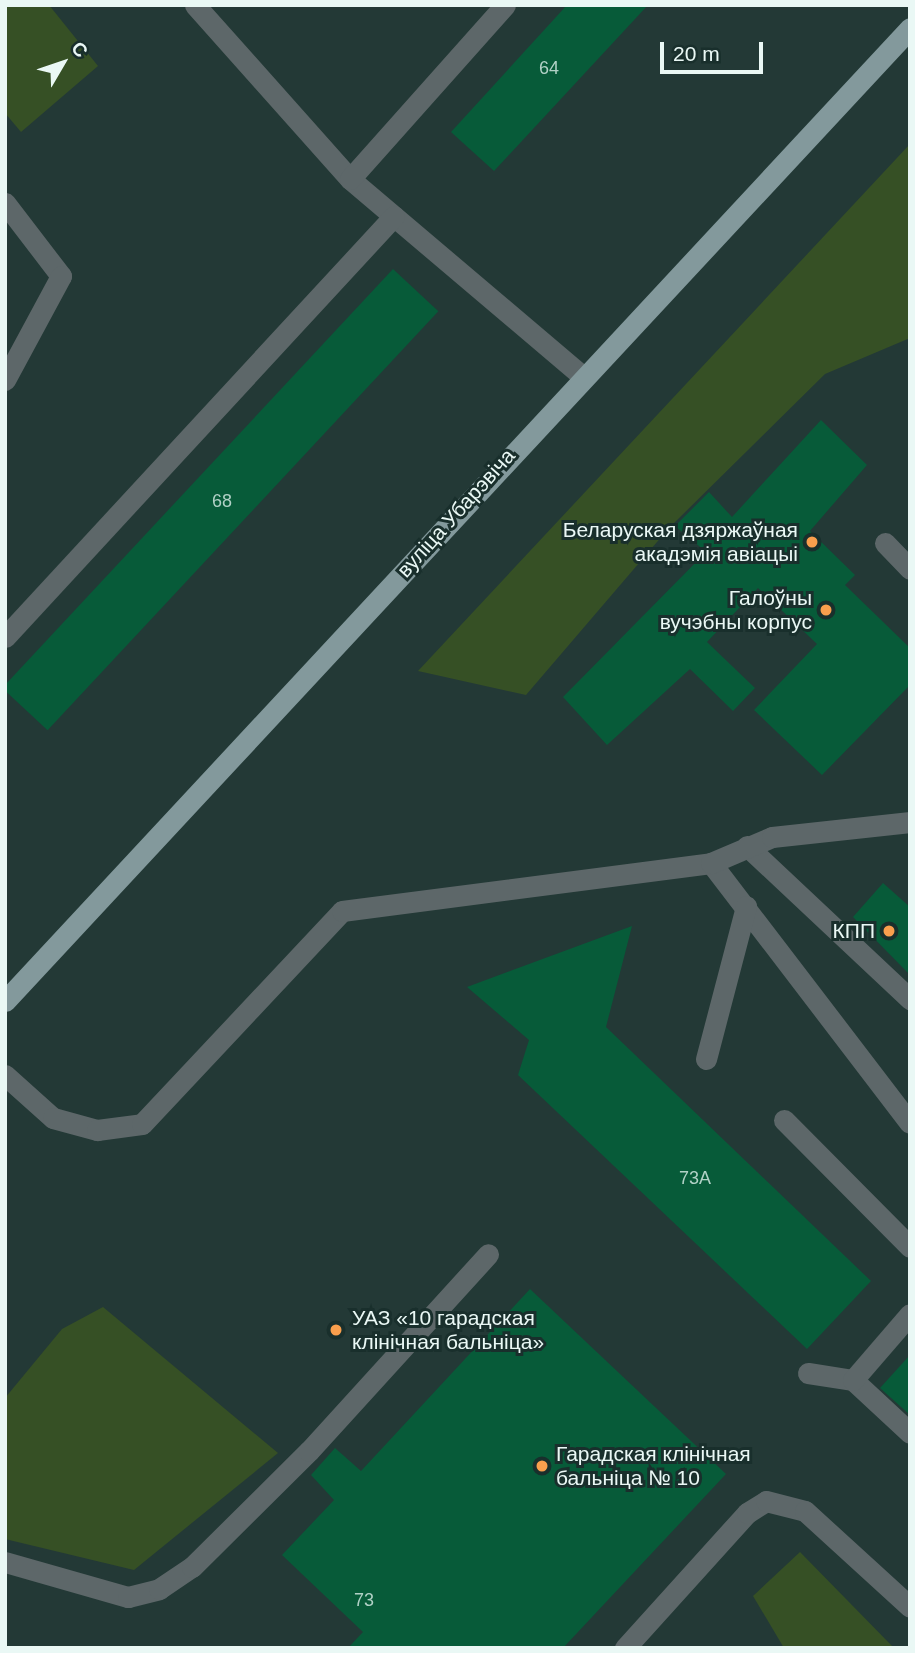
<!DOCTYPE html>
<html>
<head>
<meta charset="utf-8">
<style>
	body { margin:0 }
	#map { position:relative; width:915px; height:1653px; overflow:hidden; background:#233936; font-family:Arial,sans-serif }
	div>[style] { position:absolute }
	.green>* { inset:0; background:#365025 }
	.building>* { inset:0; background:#075b39; transform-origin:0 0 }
	.minor>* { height:21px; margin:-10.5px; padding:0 10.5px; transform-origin:10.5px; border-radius:10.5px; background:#5d6769 }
	.major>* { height:21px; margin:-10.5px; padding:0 10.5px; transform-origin:10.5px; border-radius:10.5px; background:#83999c }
	.dots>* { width:19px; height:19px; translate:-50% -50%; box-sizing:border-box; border:4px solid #192f2c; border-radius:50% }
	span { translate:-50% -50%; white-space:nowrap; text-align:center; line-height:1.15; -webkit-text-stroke:6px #192f2c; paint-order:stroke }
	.number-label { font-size:18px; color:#b1d1c6 }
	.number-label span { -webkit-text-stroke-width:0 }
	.street-label { font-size:21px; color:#eaf8f5 }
	.poi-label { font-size:21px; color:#eaf8f5 }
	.right { translate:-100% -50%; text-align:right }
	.left { translate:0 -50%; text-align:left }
	.frame { position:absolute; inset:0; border:7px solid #eaf8f5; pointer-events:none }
	.north { position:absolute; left:28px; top:28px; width:70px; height:70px; -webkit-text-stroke:5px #192f2c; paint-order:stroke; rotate:51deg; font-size:19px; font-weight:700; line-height:28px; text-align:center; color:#eaf8f5 }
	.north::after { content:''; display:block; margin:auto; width:24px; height:32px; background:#eaf8f5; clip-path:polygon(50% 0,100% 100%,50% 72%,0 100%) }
	.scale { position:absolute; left:660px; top:42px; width:103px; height:32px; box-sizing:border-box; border:4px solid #eaf8f5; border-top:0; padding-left:9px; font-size:21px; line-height:24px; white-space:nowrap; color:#eaf8f5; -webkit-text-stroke:5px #192f2c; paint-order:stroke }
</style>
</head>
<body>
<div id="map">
	<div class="green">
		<i style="clip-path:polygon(5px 5px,49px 5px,98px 66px,21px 132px,5px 113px)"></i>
		<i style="clip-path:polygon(910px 144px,910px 338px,825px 374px,669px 528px,526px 695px,418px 671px)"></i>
		<i style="clip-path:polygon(103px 1307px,278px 1453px,134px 1570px,5px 1539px,5px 1398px,62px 1329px)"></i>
		<i style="clip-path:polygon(800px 1552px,894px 1648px,784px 1648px,753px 1596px)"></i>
	</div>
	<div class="building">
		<i style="clip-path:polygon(567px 5px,648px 5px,494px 171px,451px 132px)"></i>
		<i style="left:393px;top:269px;width:62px;height:573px;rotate:43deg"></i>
		<i style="clip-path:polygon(821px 420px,867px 465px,810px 531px,855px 575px,845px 585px,910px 648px,910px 685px,822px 775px,754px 710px,817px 644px,758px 588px,707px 642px,755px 688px,733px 711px,690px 669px,607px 745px,563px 697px,706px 552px,675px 526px,709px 492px,732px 517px)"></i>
		<i style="clip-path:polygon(883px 883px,910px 907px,910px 975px,853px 917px)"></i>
		<i style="clip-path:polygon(632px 926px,606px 1027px,871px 1281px,807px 1349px,518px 1075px,529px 1040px,467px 987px)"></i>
		<i style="clip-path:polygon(530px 1289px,726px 1474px,563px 1648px,348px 1648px,363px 1632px,282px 1555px,334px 1500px,311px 1475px,335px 1448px,361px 1471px)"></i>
		<i style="clip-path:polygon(910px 1355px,910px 1415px,880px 1388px)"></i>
	</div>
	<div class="minor">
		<i style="left:195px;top:5px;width:233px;rotate:48.3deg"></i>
		<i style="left:350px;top:179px;width:303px;rotate:40.3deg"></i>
		<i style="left:350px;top:179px;width:233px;rotate:-48.3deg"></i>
		<i style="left:5px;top:203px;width:92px;rotate:52.5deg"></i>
		<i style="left:61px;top:276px;width:118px;rotate:118.3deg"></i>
		<i style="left:885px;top:543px;width:36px;rotate:46deg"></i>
		<i style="left:5px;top:637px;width:573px;rotate:-47.26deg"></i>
		<i style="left:747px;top:846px;width:224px;rotate:43.2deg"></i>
		<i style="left:711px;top:863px;width:327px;rotate:52.6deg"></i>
		<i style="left:706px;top:1059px;width:158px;rotate:-75.3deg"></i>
		<i style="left:5px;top:1075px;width:64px;rotate:41.9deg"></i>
		<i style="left:53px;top:1118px;width:46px;rotate:15.3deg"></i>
		<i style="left:97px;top:1130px;width:45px;rotate:-7.6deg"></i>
		<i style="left:142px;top:1124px;width:292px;rotate:-46.8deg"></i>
		<i style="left:342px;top:911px;width:372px;rotate:-7.4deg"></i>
		<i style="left:711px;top:863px;width:66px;rotate:-23.1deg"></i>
		<i style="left:772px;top:837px;width:139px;rotate:-6.2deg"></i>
		<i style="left:784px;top:1120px;width:179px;rotate:45.2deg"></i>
		<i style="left:808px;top:1373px;width:46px;rotate:8.8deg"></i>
		<i style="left:853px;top:1380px;width:78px;rotate:42.9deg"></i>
		<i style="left:853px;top:1380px;width:87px;rotate:-49.2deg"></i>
		<i style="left:5px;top:1562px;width:128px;rotate:15.9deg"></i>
		<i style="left:128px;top:1597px;width:32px;rotate:-14deg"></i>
		<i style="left:159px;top:1589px;width:40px;rotate:-34deg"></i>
		<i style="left:192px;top:1567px;width:165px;rotate:-44.8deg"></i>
		<i style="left:309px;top:1451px;width:266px;rotate:-47.7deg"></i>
		<i style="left:625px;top:1648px;width:182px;rotate:-47.9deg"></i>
		<i style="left:747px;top:1513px;width:22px;rotate:-32deg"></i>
		<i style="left:766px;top:1501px;width:40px;rotate:14.4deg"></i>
		<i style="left:805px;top:1511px;width:142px;rotate:42.4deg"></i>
	</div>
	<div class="major">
		<i style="left:5px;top:1001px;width:1329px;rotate:-47.07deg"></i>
	</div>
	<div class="dots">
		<i style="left:812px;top:542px;background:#f99f4d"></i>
		<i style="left:826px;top:610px;background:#f99f4d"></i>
		<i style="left:889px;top:931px;background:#f99f4d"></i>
		<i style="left:336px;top:1330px;background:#f99f4d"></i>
		<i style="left:542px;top:1466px;background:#f99f4d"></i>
	</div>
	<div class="number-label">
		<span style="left:549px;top:68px">64</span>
		<span style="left:222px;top:501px">68</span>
		<span style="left:695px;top:1178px">73А</span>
		<span style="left:364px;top:1600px">73</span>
	</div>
	<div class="street-label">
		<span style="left:456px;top:513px;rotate:-48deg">вуліца Убарэвіча</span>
	</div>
	<div class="poi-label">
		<span class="right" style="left:798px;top:542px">Беларуская дзяржаўная<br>акадэмія авіацыі</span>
		<span class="right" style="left:812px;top:610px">Галоўны<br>вучэбны корпус</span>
		<span class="right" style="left:875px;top:931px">КПП</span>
		<span class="left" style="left:352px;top:1330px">УАЗ «10 гарадская<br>клінічная бальніца»</span>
		<span class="left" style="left:556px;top:1466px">Гарадская клінічная<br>бальніца № 10</span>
	</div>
	<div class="frame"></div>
	<div class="north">С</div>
	<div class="scale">20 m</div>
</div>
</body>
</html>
